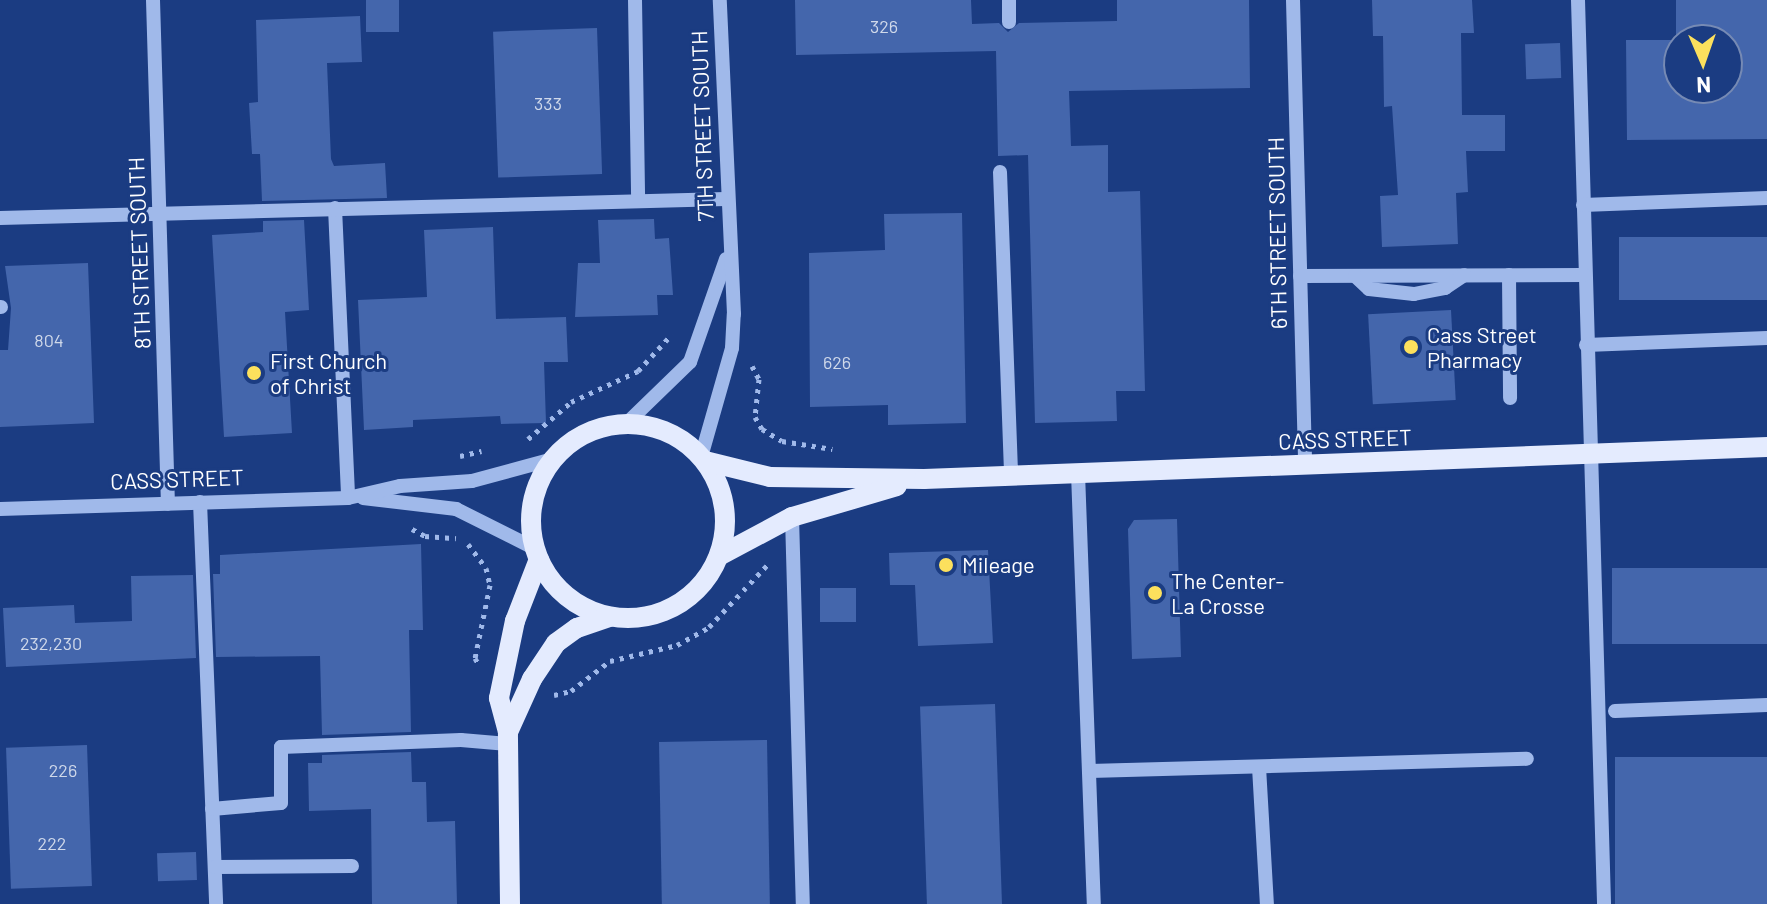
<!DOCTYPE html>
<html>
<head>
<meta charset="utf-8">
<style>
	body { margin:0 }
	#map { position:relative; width:1767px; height:904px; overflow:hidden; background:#1b3c82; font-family:Barlow,sans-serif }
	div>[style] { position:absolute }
	.building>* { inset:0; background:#4466ac; transform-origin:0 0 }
	.path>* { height:5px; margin-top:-2.5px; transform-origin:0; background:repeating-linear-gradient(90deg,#a0b9ea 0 4px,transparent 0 10px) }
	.minor>* { height:14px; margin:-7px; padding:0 7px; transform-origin:7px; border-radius:7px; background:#a0b9ea }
	.major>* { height:20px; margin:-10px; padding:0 10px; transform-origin:10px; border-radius:10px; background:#e4ebfe }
	.major>.ring { margin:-10px; padding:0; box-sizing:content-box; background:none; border:20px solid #e4ebfe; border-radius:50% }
	.dots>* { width:22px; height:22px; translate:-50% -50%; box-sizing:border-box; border:4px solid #1b3c82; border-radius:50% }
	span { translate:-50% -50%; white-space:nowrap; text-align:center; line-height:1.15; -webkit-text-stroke:6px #1b3c82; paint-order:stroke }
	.number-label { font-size:18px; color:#d0d9ea }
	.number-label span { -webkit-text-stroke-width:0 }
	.street-label { font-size:22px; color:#fff }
	.poi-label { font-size:22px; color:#fff }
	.left { translate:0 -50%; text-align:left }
	.north { position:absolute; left:1663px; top:24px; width:80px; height:80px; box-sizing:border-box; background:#1b3c82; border:2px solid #768ab4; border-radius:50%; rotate:178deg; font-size:22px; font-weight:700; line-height:32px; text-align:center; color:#fff }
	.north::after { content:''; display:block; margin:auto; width:28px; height:36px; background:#fce05d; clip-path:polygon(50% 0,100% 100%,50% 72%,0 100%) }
</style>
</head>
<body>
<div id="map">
	<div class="building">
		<i style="left:366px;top:0;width:33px;height:32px"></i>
		<i style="clip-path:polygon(795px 0,971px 0,972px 24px,999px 23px,1008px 32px,1019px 23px,1117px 21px,1117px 0,1249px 0,1250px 88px,1069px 91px,1071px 146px,1108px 145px,1108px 192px,1140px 191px,1145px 391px,1116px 391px,1117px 421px,1035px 423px,1028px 155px,998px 156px,996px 51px,796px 55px)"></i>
		<i style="clip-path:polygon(1372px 0,1472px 0,1474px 33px,1461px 33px,1462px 115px,1505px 115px,1505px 151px,1466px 151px,1468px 192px,1456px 193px,1458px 244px,1382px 247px,1380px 196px,1398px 195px,1392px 106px,1384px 107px,1383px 36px,1373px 36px)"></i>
		<i style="clip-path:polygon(evenodd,1676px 0,1767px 0,1767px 139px,1627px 140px,1626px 40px,1676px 40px,1676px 0,1679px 40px,1727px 40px,1727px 88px,1679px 88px,1679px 40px)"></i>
		<i style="clip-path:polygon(360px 16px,362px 62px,327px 63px,331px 159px,334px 166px,385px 163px,387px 198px,262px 201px,260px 154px,252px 154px,249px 103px,258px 102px,256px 20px)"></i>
		<i style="left:597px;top:28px;width:146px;height:104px;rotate:88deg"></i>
		<i style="left:1560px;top:43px;width:35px;height:35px;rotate:88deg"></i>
		<i style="clip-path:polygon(962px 213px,966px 423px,888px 425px,888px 405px,810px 407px,809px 253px,885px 250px,884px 214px)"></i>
		<i style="clip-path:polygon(654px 219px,655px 239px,669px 238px,673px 295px,657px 295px,658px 315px,575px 317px,578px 263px,600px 263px,598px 220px)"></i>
		<i style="clip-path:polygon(304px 220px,309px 310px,285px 312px,292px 433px,224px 437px,212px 235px,263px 232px,263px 221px)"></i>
		<i style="clip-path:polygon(493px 227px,496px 319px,566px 317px,568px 362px,544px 362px,546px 423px,501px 424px,500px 416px,413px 420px,413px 427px,364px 430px,358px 300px,427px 297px,424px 230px)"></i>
		<i style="left:1767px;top:237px;width:63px;height:148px;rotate:90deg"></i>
		<i style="clip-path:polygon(88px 263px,94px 423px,0 427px,0 350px,8px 350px,11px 308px,5px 266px)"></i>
		<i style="left:1451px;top:310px;width:90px;height:83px;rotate:87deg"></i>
		<i style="clip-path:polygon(1177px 519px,1181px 657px,1132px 659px,1128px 529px,1134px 520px)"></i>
		<i style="clip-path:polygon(421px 544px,423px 630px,409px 630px,411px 732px,322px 735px,320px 656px,216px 657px,213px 574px,220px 574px,220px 555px)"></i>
		<i style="clip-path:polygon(988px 550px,993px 643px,918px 646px,915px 585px,890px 585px,889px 553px)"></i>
		<i style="left:1767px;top:568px;width:76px;height:155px;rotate:90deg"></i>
		<i style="clip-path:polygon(193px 575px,196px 658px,6px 667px,3px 608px,74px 605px,75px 623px,132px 621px,131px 576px)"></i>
		<i style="left:820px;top:588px;width:36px;height:34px"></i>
		<i style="left:995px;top:704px;width:200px;height:75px;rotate:88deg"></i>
		<i style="left:767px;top:740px;width:164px;height:108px;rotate:89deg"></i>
		<i style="left:87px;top:745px;width:141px;height:81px;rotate:88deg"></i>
		<i style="clip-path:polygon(411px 752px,412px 782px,426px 782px,427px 822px,455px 821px,457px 904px,372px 904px,371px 809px,309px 811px,308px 763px,322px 763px,322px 755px)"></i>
		<i style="left:1767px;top:757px;width:147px;height:152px;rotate:90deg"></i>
		<i style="left:196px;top:852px;width:28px;height:39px;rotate:88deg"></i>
	</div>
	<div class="path">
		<i style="left:752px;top:366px;width:15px;rotate:62deg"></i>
		<i style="left:759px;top:379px;width:38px;rotate:96deg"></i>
		<i style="left:755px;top:417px;width:14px;rotate:60deg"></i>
		<i style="left:762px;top:429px;width:23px;rotate:31deg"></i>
		<i style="left:782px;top:441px;width:51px;rotate:9.1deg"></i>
		<i style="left:528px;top:439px;width:57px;rotate:-40.7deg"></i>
		<i style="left:571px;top:402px;width:74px;rotate:-24.8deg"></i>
		<i style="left:638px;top:371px;width:50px;rotate:-47.4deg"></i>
		<i style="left:460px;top:456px;width:22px;rotate:-13deg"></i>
		<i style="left:412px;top:529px;width:15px;rotate:28deg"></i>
		<i style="left:425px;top:536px;width:31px;rotate:4deg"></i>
		<i style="left:468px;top:544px;width:30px;rotate:53deg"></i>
		<i style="left:486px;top:568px;width:17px;rotate:77deg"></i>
		<i style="left:490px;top:585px;width:75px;rotate:101.6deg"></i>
		<i style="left:475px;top:658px;width:8px;rotate:60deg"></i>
		<i style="left:554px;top:695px;width:17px;rotate:-13deg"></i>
		<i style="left:571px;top:691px;width:49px;rotate:-37.6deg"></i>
		<i style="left:610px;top:661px;width:69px;rotate:-13.4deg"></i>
		<i style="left:677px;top:645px;width:37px;rotate:-29deg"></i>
		<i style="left:709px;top:627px;width:89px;rotate:-46.8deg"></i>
	</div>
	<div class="minor">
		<i style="left:153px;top:0;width:504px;rotate:88.3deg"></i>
		<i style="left:635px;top:0;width:200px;rotate:89.1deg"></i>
		<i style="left:1009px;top:0;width:22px;rotate:90deg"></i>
		<i style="left:1293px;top:0;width:464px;rotate:88.5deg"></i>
		<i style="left:1578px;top:0;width:904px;rotate:88.35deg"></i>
		<i style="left:1000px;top:172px;width:304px;rotate:87.9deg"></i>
		<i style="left:1583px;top:205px;width:184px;rotate:-2.2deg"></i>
		<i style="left:335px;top:208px;width:290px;rotate:87.4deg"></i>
		<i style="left:0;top:218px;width:726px;rotate:-1.5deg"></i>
		<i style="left:1509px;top:275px;width:123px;rotate:89.5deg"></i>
		<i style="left:1300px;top:276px;width:284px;rotate:-0.2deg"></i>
		<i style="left:1355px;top:276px;width:19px;rotate:43deg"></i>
		<i style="left:1369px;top:289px;width:45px;rotate:6.3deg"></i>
		<i style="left:1414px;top:294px;width:32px;rotate:-11deg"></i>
		<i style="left:1445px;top:288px;width:23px;rotate:-34deg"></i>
		<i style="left:0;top:307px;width:1px"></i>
		<i style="left:1586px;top:345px;width:181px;rotate:-2.2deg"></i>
		<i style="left:626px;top:424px;width:89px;rotate:-44.1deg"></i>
		<i style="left:690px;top:362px;width:109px;rotate:-70.7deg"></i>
		<i style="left:701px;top:457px;width:113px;rotate:-74.1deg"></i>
		<i style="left:732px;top:348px;width:34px;rotate:-87deg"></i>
		<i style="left:734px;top:314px;width:314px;rotate:-92.6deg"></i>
		<i style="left:1078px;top:473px;width:431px;rotate:87.9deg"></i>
		<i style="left:363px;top:498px;width:94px;rotate:6.7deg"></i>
		<i style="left:456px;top:509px;width:87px;rotate:26.6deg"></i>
		<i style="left:200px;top:502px;width:402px;rotate:87.7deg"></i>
		<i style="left:0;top:509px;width:348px;rotate:-1.8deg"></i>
		<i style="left:348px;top:498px;width:53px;rotate:-13deg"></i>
		<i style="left:400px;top:486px;width:72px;rotate:-4deg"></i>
		<i style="left:472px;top:481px;width:84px;rotate:-15.2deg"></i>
		<i style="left:792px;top:517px;width:387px;rotate:88.4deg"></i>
		<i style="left:1615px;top:711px;width:152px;rotate:-2.3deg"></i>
		<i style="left:1259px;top:767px;width:137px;rotate:86.7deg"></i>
		<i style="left:1090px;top:771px;width:437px;rotate:-1.6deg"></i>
		<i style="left:212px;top:809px;width:69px;rotate:-5deg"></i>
		<i style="left:281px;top:803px;width:56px;rotate:-90deg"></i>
		<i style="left:281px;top:747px;width:180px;rotate:-2.2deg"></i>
		<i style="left:461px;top:740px;width:47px;rotate:4.9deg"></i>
		<i style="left:215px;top:867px;width:137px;rotate:-0.4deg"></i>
	</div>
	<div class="major">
		<i class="ring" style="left:531px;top:424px;width:174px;height:174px"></i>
		<i style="left:705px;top:461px;width:67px;rotate:13.8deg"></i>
		<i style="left:770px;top:477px;width:154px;rotate:0.7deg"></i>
		<i style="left:924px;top:479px;width:844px;rotate:-2.17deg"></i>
		<i style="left:719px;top:556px;width:83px;rotate:-28.1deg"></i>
		<i style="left:792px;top:517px;width:109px;rotate:-16.4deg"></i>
		<i style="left:508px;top:732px;width:58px;rotate:-65.6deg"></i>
		<i style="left:532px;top:679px;width:43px;rotate:-56.3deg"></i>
		<i style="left:556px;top:643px;width:26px;rotate:-36deg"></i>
		<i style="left:577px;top:628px;width:34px;rotate:-19deg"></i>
		<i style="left:510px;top:904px;width:172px;rotate:-90.7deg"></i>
		<i style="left:508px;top:732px;width:35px;rotate:-105deg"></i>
		<i style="left:499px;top:698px;width:79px;rotate:-78.3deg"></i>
		<i style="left:515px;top:621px;width:66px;rotate:-68.8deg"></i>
	</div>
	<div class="dots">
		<i style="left:1411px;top:347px;background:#fce05d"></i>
		<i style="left:254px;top:373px;background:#fce05d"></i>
		<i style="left:946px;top:565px;background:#fce05d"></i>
		<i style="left:1155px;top:593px;background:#fce05d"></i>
	</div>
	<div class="number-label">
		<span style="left:884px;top:26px">326</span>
		<span style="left:548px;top:103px">333</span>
		<span style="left:49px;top:340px">804</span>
		<span style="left:837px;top:362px">626</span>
		<span style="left:51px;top:643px">232,230</span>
		<span style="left:63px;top:770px">226</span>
		<span style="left:52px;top:843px">222</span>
	</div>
	<div class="street-label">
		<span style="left:702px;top:126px;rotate:-92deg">7TH STREET SOUTH</span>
		<span style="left:1277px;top:233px;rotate:-91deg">6TH STREET SOUTH</span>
		<span style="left:139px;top:253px;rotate:-92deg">8TH STREET SOUTH</span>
		<span style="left:1345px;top:439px;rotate:-2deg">CASS STREET</span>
		<span style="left:177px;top:479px;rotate:-2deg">CASS STREET</span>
	</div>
	<div class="poi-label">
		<span class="left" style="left:1427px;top:347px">Cass Street<br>Pharmacy</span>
		<span class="left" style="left:270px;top:373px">First Church<br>of Christ</span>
		<span class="left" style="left:962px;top:565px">Mileage</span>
		<span class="left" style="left:1171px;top:593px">The Center-<br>La Crosse</span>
	</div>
	<div class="north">N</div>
</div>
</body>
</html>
